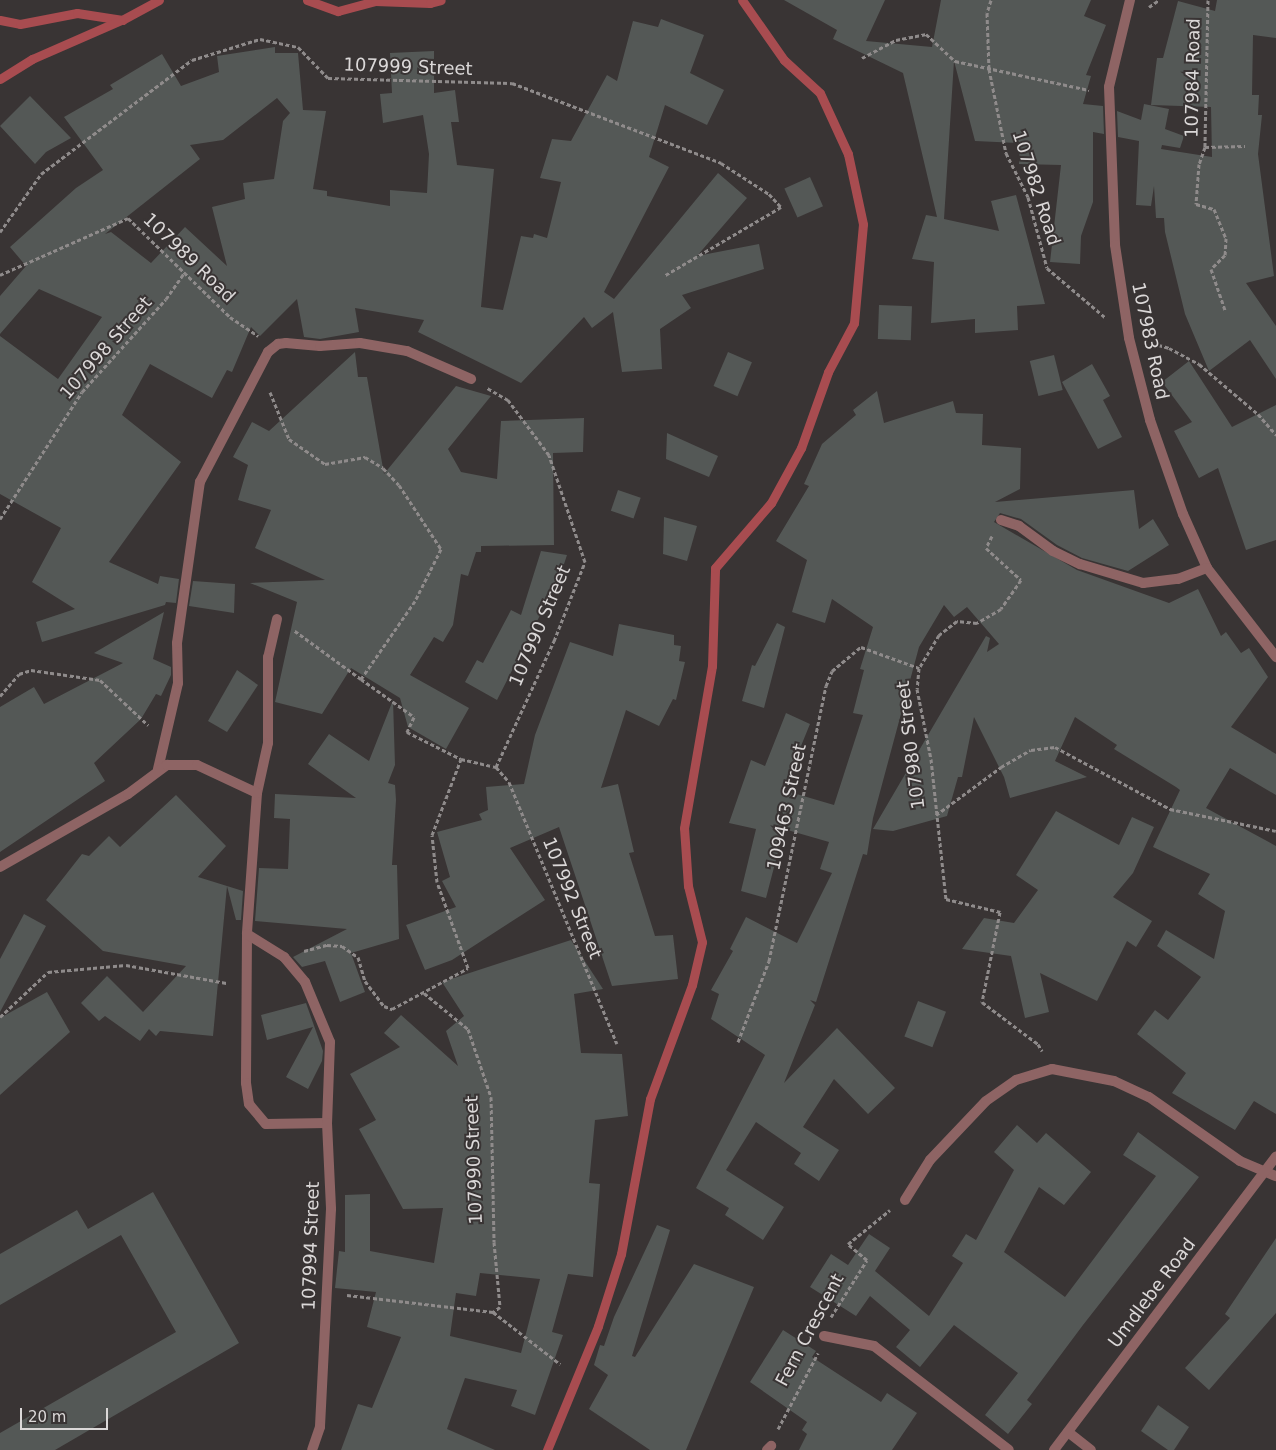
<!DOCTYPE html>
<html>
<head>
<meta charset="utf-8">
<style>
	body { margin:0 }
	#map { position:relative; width:1276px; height:1450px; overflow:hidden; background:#393434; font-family:"DejaVu Sans",sans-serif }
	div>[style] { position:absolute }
	.stream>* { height:9px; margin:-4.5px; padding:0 4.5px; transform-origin:4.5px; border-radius:4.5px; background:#a84c50 }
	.building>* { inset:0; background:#545856; transform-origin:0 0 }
	.path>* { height:3px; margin-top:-1.5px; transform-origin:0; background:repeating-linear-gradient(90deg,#8f8b8b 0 4px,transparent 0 6.5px) }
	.street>* { height:10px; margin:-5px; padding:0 5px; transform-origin:5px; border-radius:5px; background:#8e6464 }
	span { translate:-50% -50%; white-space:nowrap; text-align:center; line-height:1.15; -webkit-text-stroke:4px #393434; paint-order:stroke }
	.street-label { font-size:18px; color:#dbd8d8 }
	.scale { position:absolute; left:20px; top:1408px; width:88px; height:22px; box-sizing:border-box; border:2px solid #dbd8d8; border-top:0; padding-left:6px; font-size:15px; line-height:18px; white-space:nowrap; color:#dbd8d8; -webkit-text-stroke:4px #393434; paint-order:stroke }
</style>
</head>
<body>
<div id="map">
	<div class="stream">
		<i style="left:307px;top:0;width:33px;rotate:20deg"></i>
		<i style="left:338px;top:11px;width:38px;rotate:-15deg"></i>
		<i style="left:375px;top:1px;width:55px;rotate:2.1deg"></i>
		<i style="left:430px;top:3px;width:11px;rotate:-15deg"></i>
		<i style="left:0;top:20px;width:20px;rotate:11deg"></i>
		<i style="left:20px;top:24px;width:58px;rotate:-10.9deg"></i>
		<i style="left:77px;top:13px;width:46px;rotate:8.8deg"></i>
		<i style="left:122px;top:20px;width:42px;rotate:-28.4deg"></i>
		<i style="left:0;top:79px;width:38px;rotate:-32deg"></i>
		<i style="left:32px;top:59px;width:97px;rotate:-23.7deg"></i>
		<i style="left:547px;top:1450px;width:134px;rotate:-67.6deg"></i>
		<i style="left:598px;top:1326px;width:76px;rotate:-72.3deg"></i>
		<i style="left:621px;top:1254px;width:158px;rotate:-79.4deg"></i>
		<i style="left:650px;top:1099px;width:121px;rotate:-69.8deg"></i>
		<i style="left:692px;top:985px;width:44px;rotate:-76.9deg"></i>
		<i style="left:702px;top:942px;width:58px;rotate:-104deg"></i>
		<i style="left:688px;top:886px;width:58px;rotate:-93.9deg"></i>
		<i style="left:684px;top:828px;width:164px;rotate:-80.2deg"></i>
		<i style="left:712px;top:666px;width:98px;rotate:-88.2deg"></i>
		<i style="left:715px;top:568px;width:86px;rotate:-49.3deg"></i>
		<i style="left:771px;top:503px;width:63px;rotate:-61.4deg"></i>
		<i style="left:801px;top:448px;width:81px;rotate:-70.4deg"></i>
		<i style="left:828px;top:372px;width:55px;rotate:-62deg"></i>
		<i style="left:854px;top:323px;width:99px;rotate:-84.8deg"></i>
		<i style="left:863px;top:224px;width:72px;rotate:-102.1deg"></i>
		<i style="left:848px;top:154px;width:67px;rotate:-114.7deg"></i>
		<i style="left:820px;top:93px;width:49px;rotate:-137.5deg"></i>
		<i style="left:784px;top:60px;width:73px;rotate:-125deg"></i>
	</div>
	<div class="building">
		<i style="clip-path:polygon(784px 0,885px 0,866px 41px,932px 47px,941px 0,1091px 0,1084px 16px,1106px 25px,1086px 75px,1091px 76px,1083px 104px,1103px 106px,1104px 134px,1093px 132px,1093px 202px,1081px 236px,1080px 264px,1050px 262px,1061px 165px,1019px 164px,1020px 143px,975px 141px,954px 61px,944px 219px,999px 231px,991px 201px,1016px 195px,1045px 304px,1017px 306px,1018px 330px,975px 333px,975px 319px,931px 323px,934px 262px,912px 259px,926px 215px,937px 217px,903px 73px,833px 39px,837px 30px)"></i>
		<i style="clip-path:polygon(1217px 0,1276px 0,1276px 38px,1253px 35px,1252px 95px,1259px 95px,1258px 115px,1262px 115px,1258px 154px,1274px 276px,1246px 283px,1276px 326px,1276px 379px,1250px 340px,1209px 371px,1185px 314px,1165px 232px,1164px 218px,1156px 218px,1154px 186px,1151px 206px,1136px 205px,1139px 141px,1118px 137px,1117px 111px,1141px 120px,1144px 104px,1169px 109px,1165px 129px,1184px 136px,1180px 148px,1162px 145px,1161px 149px,1212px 157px,1211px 107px,1151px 105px,1157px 58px,1163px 58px,1178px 1px,1215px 11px)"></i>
		<i style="clip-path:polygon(evenodd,661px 19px,704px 35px,690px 73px,724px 90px,707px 125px,665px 105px,649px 157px,669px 167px,604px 292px,614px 299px,718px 173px,747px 198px,697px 256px,759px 244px,764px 269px,682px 295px,691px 308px,660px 329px,662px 369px,622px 372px,613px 312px,592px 328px,584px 317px,521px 383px,418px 332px,424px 320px,355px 308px,359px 332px,320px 339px,304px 337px,297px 299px,260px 336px,251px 327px,232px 372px,227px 370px,212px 398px,150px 364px,122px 415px,181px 462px,109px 562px,158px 584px,160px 576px,179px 579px,176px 603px,166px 602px,165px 605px,42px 642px,36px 622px,75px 609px,32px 582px,61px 528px,0 494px,0 336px,58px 379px,102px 317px,39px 289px,0 334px,0 296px,26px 266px,10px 247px,76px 188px,103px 170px,64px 117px,113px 89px,110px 85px,162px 54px,181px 86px,219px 72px,217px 56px,275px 47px,275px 53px,298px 53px,303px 110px,326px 111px,313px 189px,327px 191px,327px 196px,390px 206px,390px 190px,427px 193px,429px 154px,423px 115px,383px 123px,380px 94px,392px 93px,390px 53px,434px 51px,434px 93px,455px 90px,459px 122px,451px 122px,457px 165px,494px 169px,481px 307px,503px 310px,521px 236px,533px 238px,534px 234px,547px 238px,561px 182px,540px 178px,552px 139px,571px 141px,607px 75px,617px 81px,633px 21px,658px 27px,661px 19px,277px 98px,290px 113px,283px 121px,274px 179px,243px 183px,245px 199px,212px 207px,227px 266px,185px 227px,151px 263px,111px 232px,105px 234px,200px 159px,190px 145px,223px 140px,277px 98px)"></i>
		<i style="clip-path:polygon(30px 96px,71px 138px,46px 152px,35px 164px,0 126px)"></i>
		<i style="left:810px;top:177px;width:32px;height:28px;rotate:66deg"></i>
		<i style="left:879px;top:305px;width:33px;height:34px;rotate:2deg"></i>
		<i style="clip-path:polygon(355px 352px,358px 377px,367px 377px,384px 474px,456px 386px,491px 396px,448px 449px,461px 472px,497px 479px,501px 421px,584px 418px,583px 452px,553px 453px,554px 545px,481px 546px,481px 552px,476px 552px,468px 576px,461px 574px,453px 625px,443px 642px,434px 637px,410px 675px,469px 708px,446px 749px,408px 727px,400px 698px,351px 668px,322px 714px,275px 702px,297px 602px,250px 583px,325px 580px,255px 548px,271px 510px,238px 500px,248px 465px,233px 457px,252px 422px,269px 431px)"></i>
		<i style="left:728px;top:352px;width:26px;height:37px;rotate:23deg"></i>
		<i style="left:1054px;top:355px;width:36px;height:25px;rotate:76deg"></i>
		<i style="clip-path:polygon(1189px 361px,1232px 427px,1276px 405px,1276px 540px,1246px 550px,1218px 468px,1199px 478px,1174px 431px,1192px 422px,1162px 382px)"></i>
		<i style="clip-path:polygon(1092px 364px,1110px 396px,1103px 400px,1122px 437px,1098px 449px,1062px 382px)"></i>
		<i style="clip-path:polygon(877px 391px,884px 423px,953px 401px,956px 413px,983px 414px,982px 445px,1021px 448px,1020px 489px,995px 502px,1134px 490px,1139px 529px,1153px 519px,1169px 545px,1128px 571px,1082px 558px,1057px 545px,1021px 519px,1000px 513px,994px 522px,1077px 570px,1169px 603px,1198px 589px,1221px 636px,1226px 632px,1241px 653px,1249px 648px,1268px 677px,1231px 727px,1276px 754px,1276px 795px,1230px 768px,1206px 808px,1276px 846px,1276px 1114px,1254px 1101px,1235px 1130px,1172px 1093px,1186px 1073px,1137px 1034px,1155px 1010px,1168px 1020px,1201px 977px,1157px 946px,1166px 930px,1214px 959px,1225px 911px,1198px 894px,1210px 874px,1153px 847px,1180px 790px,1176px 787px,1114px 749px,1117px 745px,1075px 717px,1055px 761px,1087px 777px,1010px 798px,1004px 777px,974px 717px,962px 777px,958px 777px,947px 816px,893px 831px,873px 829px,986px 636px,990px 638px,987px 652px,999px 644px,967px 607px,954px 617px,944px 605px,919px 647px,873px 818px,867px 855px,863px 854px,816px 1002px,810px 1000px,815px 1005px,784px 1083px,837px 1028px,895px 1088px,868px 1114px,834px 1079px,803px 1127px,839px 1150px,819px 1181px,794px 1164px,801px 1153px,756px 1122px,726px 1170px,784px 1207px,763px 1240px,725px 1215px,729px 1208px,696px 1188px,765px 1055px,711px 1019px,719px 994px,711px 990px,733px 951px,730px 949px,746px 917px,797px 943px,832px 873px,820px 869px,829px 842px,784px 829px,766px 898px,741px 891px,756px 829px,729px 823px,751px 760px,765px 766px,786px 713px,810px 724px,783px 790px,834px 805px,863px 715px,853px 713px,864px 670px,860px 669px,873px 627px,832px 599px,825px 623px,792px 612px,807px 560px,776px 541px,809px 486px,804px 484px,822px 444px,856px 415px,853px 410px)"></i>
		<i style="clip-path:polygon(667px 433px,718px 456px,709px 477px,666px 459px)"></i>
		<i style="left:618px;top:490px;width:24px;height:22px;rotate:19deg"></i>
		<i style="clip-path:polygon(664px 517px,697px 526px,687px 561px,663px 554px)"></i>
		<i style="clip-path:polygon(541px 551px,567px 555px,560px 576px,497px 700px,465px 682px,477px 660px,483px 663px,511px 610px,521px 615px)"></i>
		<i style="clip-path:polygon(193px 581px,235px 584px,234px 613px,189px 606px)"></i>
		<i style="clip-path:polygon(164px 612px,153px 659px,171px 667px,171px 675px,161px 696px,156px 694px,141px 719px,94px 763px,105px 781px,0 852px,0 707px,34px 687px,44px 704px,123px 663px,94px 653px)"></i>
		<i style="clip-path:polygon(777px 623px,785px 627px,764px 708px,742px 701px,752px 665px,755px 666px)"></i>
		<i style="clip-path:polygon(619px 624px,674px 635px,674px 645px,681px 646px,679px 661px,685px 662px,676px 700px,673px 699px,659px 726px,626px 710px,601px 788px,618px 784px,634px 852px,629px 853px,655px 936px,673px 935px,678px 979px,612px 986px,559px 827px,510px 848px,545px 900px,452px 960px,425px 970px,406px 925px,456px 907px,442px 881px,450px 877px,437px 832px,482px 820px,479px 814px,488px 810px,486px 787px,524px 784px,535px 735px,570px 642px,613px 656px)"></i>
		<i style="clip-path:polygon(237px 670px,258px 685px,227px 732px,208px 721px)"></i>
		<i style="clip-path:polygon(393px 700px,395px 765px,388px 783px,395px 785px,396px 800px,392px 865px,397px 865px,399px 939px,351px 953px,365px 992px,340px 1002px,325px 961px,302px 967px,293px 957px,347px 929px,255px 921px,259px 868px,288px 869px,290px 819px,274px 818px,275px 794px,356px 798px,308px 764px,329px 734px,369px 761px)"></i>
		<i style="clip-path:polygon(176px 795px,226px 846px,198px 877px,227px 886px,213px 1036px,160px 1031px,156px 1036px,149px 1029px,140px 1041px,105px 1016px,99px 1021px,81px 1003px,107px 976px,143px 1012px,186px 966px,103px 951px,46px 900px,82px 854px,89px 856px,109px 836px,120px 847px)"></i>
		<i style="clip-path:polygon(1056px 811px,1119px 845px,1132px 817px,1154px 827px,1133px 873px,1113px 897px,1152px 921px,1136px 947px,1127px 941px,1097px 1001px,1040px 973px,1049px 1012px,1025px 1018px,1011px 956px,962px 949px,984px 918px,1014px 923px,1038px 890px,1016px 875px)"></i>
		<i style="clip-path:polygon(227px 886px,243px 891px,241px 920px,236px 920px)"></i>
		<i style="clip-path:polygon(24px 914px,46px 926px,0 1012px,0 959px)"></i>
		<i style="clip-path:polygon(evenodd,571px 940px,603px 989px,574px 994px,581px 1053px,622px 1054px,628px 1116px,595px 1120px,589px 1183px,600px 1184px,593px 1277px,568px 1274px,552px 1332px,563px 1335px,535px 1415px,511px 1406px,517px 1390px,465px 1378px,447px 1429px,495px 1450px,341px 1450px,358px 1404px,372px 1408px,401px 1337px,367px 1327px,376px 1292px,335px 1288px,339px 1251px,345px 1252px,345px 1195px,370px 1194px,370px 1251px,434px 1263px,443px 1208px,403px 1209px,359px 1129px,376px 1120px,350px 1074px,400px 1047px,384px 1033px,401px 1015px,458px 1066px,446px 1031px,464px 1016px,442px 982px,571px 940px,480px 1273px,540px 1279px,521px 1353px,450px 1336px,456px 1293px,476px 1296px,480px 1273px)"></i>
		<i style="clip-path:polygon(47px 992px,70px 1032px,0 1095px,0 1018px)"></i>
		<i style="left:918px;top:1001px;width:30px;height:38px;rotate:21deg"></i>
		<i style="clip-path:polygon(306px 1003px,323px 1051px,322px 1061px,308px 1089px,286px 1077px,313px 1027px,267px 1040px,261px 1015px)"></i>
		<i style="clip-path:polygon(1017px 1125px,1037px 1143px,1046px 1133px,1091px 1172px,1064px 1205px,1039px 1187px,1004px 1252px,1065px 1297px,1156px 1176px,1123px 1155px,1138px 1132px,1199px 1177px,1083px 1325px,1027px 1400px,1032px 1404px,1008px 1434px,985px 1415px,1018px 1373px,954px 1325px,920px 1367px,896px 1347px,910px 1330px,870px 1296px,856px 1316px,810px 1287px,831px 1254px,848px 1265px,869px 1234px,890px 1248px,875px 1271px,929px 1316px,963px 1263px,952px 1256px,966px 1234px,976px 1240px,1014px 1170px,994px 1152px)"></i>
		<i style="clip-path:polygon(153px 1192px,239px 1343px,55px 1450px,0 1450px,0 1433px,176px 1332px,121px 1235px,0 1305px,0 1254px,77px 1210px,88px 1229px)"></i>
		<i style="clip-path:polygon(657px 1225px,670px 1230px,632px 1356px,635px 1357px,694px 1264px,754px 1287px,686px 1450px,650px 1450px,589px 1409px,608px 1375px,594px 1365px,600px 1345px,604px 1346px,614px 1317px)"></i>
		<i style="clip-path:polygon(1276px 1238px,1276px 1313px,1209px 1390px,1185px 1368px,1230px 1318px,1225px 1314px)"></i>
		<i style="clip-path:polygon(783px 1330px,816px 1351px,812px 1357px,881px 1402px,887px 1393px,917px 1413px,892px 1450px,799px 1450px,807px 1434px,802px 1430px,807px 1422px,750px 1382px)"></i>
		<i style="clip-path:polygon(1158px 1405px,1189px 1427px,1174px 1450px,1168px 1450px,1141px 1431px)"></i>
	</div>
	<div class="path">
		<i style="left:991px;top:0;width:14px;rotate:107deg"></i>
		<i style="left:987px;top:13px;width:56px;rotate:88deg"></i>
		<i style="left:989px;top:69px;width:86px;rotate:78.6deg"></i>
		<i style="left:1006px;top:153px;width:49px;rotate:63.4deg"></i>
		<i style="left:1028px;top:197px;width:73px;rotate:75deg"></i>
		<i style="left:1047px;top:268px;width:77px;rotate:40.3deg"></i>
		<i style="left:1208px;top:0;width:147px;rotate:91.2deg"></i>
		<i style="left:1205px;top:147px;width:40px;rotate:-1.4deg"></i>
		<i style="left:1149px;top:7px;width:12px;rotate:-35deg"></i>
		<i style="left:862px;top:58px;width:38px;rotate:-28deg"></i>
		<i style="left:896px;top:40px;width:31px;rotate:-11deg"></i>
		<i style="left:926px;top:34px;width:40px;rotate:43deg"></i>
		<i style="left:955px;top:61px;width:137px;rotate:12.2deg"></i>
		<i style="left:1205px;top:147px;width:18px;rotate:109deg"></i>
		<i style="left:1199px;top:164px;width:40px;rotate:94.3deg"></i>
		<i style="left:1196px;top:204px;width:19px;rotate:16deg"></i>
		<i style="left:1214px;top:209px;width:31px;rotate:68deg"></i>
		<i style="left:1226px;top:238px;width:17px;rotate:93deg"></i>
		<i style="left:1225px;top:255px;width:20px;rotate:135deg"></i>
		<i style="left:1211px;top:269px;width:43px;rotate:71.1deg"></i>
		<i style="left:0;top:232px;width:71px;rotate:-54.7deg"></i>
		<i style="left:41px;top:174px;width:189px;rotate:-37.1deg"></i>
		<i style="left:192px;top:60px;width:71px;rotate:-17.2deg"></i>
		<i style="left:260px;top:39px;width:39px;rotate:12deg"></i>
		<i style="left:298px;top:47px;width:43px;rotate:45.9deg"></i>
		<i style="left:328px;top:78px;width:184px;rotate:1.6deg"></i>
		<i style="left:512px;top:83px;width:224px;rotate:20.9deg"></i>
		<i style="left:721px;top:163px;width:57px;rotate:32.9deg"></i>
		<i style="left:769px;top:194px;width:18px;rotate:47deg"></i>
		<i style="left:781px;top:207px;width:136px;rotate:149.5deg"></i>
		<i style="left:0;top:275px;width:140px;rotate:-24deg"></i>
		<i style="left:128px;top:218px;width:142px;rotate:44.1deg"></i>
		<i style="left:230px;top:317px;width:34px;rotate:34deg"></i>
		<i style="left:1152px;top:343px;width:18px;rotate:16deg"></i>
		<i style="left:1169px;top:348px;width:34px;rotate:28deg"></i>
		<i style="left:1199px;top:364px;width:77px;rotate:40.3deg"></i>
		<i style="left:1258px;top:414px;width:28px;rotate:49deg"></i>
		<i style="left:270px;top:392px;width:51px;rotate:68deg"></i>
		<i style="left:289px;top:439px;width:44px;rotate:34.8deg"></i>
		<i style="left:325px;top:464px;width:41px;rotate:-9.9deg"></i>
		<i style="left:365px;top:457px;width:21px;rotate:31deg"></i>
		<i style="left:383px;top:468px;width:23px;rotate:47deg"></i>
		<i style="left:399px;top:485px;width:77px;rotate:56.7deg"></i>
		<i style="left:441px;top:549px;width:58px;rotate:116.6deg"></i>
		<i style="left:415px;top:601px;width:95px;rotate:124.7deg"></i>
		<i style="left:361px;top:679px;width:82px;rotate:-144deg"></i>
		<i style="left:0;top:519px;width:151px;rotate:-57.2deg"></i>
		<i style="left:82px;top:392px;width:125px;rotate:-47.9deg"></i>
		<i style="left:166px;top:299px;width:33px;rotate:-55deg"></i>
		<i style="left:992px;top:536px;width:13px;rotate:117deg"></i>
		<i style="left:986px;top:548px;width:47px;rotate:42.4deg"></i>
		<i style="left:1021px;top:580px;width:35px;rotate:125deg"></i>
		<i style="left:1001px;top:609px;width:28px;rotate:150deg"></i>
		<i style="left:977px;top:623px;width:20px;rotate:-174deg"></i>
		<i style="left:957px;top:621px;width:23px;rotate:142deg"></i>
		<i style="left:939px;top:635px;width:39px;rotate:121deg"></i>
		<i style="left:919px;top:668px;width:21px;rotate:95deg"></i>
		<i style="left:917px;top:689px;width:71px;rotate:78.7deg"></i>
		<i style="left:931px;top:759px;width:141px;rotate:83.9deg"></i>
		<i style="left:946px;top:899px;width:56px;rotate:13.5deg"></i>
		<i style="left:1000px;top:912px;width:92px;rotate:101.3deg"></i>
		<i style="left:982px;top:1002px;width:70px;rotate:36.9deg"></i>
		<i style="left:1038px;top:1044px;width:8px;rotate:60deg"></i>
		<i style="left:361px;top:679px;width:65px;rotate:35.6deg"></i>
		<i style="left:414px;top:717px;width:17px;rotate:115deg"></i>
		<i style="left:407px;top:732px;width:60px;rotate:26.6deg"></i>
		<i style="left:0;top:696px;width:29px;rotate:-49deg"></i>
		<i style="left:19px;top:674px;width:13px;rotate:-18deg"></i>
		<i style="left:31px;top:670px;width:70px;rotate:8.2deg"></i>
		<i style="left:100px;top:680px;width:66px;rotate:43.2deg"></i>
		<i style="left:496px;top:767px;width:20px;rotate:49deg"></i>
		<i style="left:509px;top:782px;width:283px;rotate:67.6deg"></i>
		<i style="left:936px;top:815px;width:81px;rotate:-36.4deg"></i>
		<i style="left:1001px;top:767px;width:34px;rotate:-30deg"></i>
		<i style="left:1031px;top:750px;width:24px;rotate:-7deg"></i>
		<i style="left:1055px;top:747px;width:131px;rotate:28.3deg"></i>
		<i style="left:1170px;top:809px;width:108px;rotate:11.7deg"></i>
		<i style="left:304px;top:951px;width:24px;rotate:-15deg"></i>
		<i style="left:327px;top:945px;width:15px;rotate:4deg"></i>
		<i style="left:342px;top:946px;width:19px;rotate:35deg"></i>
		<i style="left:358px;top:957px;width:25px;rotate:74deg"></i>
		<i style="left:365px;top:981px;width:31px;rotate:53deg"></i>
		<i style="left:384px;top:1006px;width:9px;rotate:21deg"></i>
		<i style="left:392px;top:1009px;width:86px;rotate:-28.3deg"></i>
		<i style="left:468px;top:968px;width:91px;rotate:-109.8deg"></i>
		<i style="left:437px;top:882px;width:47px;rotate:-96.1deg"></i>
		<i style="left:432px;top:835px;width:81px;rotate:-69.1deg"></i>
		<i style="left:461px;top:759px;width:36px;rotate:13deg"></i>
		<i style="left:496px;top:767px;width:139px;rotate:-65.3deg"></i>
		<i style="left:554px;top:641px;width:85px;rotate:-68.6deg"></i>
		<i style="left:585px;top:562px;width:113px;rotate:-108.6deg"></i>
		<i style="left:549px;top:455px;width:69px;rotate:-126.7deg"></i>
		<i style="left:508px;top:400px;width:24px;rotate:-150deg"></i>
		<i style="left:424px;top:993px;width:57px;rotate:39.3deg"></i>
		<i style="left:468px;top:1029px;width:72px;rotate:71.3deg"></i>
		<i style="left:491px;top:1097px;width:145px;rotate:88.8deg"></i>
		<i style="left:494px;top:1242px;width:65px;rotate:84.7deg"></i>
		<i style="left:500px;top:1307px;width:9px;rotate:144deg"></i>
		<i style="left:0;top:1017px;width:66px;rotate:-43.2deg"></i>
		<i style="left:48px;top:972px;width:78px;rotate:-5.1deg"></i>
		<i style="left:126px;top:965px;width:102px;rotate:10.2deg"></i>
		<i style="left:738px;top:1042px;width:87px;rotate:-69.1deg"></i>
		<i style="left:769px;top:961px;width:281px;rotate:-78.3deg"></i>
		<i style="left:826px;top:686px;width:16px;rotate:-68deg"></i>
		<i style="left:832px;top:671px;width:38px;rotate:-40deg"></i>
		<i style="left:861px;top:647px;width:62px;rotate:19.9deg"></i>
		<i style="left:347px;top:1295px;width:147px;rotate:6.6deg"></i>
		<i style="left:493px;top:1312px;width:85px;rotate:37.8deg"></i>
		<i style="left:831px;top:1317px;width:67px;rotate:-57.7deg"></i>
		<i style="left:867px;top:1260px;width:25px;rotate:-140deg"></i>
		<i style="left:848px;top:1244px;width:54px;rotate:-39deg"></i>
		<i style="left:778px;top:1429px;width:86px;rotate:-62.2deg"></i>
	</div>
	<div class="street">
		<i style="left:1130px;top:0;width:89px;rotate:103.6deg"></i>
		<i style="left:1109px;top:87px;width:158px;rotate:87.8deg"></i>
		<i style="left:1115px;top:245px;width:94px;rotate:81.4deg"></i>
		<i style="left:1129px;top:338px;width:85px;rotate:75.6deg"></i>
		<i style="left:1150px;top:420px;width:100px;rotate:70.7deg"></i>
		<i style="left:1183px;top:514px;width:59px;rotate:66deg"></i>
		<i style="left:1207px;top:568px;width:113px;rotate:52.2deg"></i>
		<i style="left:1001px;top:520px;width:19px;rotate:18deg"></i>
		<i style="left:1019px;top:526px;width:42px;rotate:36.3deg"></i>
		<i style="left:1053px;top:551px;width:30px;rotate:26deg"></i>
		<i style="left:1080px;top:564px;width:66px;rotate:16.8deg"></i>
		<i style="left:1143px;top:583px;width:35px;rotate:-7deg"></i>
		<i style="left:1178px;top:579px;width:31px;rotate:-21deg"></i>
		<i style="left:277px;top:619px;width:39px;rotate:103deg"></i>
		<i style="left:268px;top:657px;width:86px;rotate:90deg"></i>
		<i style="left:268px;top:743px;width:51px;rotate:102.4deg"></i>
		<i style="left:257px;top:793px;width:141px;rotate:94.1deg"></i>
		<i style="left:247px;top:934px;width:149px;rotate:90.4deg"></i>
		<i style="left:246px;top:1083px;width:21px;rotate:82deg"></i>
		<i style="left:249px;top:1104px;width:26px;rotate:50deg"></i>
		<i style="left:266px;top:1124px;width:61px;rotate:-0.9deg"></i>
		<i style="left:158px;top:769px;width:88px;rotate:-76.9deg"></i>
		<i style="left:178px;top:683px;width:40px;rotate:-91.4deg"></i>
		<i style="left:177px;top:643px;width:163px;rotate:-81.9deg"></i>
		<i style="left:200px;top:482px;width:147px;rotate:-62.4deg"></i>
		<i style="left:268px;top:352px;width:13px;rotate:-39deg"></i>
		<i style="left:278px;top:344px;width:8px;rotate:-7deg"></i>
		<i style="left:286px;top:343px;width:34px;rotate:5deg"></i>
		<i style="left:320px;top:346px;width:40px;rotate:-4.3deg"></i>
		<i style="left:360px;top:343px;width:48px;rotate:9.7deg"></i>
		<i style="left:407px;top:351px;width:70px;rotate:23.6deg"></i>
		<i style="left:0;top:867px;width:147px;rotate:-29.7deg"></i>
		<i style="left:128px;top:794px;width:49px;rotate:-36.6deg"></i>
		<i style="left:167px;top:765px;width:30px"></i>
		<i style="left:197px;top:765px;width:66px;rotate:25deg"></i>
		<i style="left:247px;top:934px;width:44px;rotate:31.9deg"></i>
		<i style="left:284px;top:957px;width:33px;rotate:50deg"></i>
		<i style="left:305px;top:982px;width:65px;rotate:67.4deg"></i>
		<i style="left:330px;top:1042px;width:81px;rotate:92.1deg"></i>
		<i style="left:327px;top:1123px;width:86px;rotate:87.3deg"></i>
		<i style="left:331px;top:1209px;width:218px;rotate:92.9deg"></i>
		<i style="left:320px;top:1427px;width:24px;rotate:109deg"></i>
		<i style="left:905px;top:1200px;width:47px;rotate:-58deg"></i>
		<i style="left:930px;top:1160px;width:81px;rotate:-46.5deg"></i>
		<i style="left:986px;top:1101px;width:37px;rotate:-35deg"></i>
		<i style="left:1016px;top:1080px;width:38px;rotate:-17deg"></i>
		<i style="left:1052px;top:1069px;width:63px;rotate:11deg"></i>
		<i style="left:1114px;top:1081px;width:38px;rotate:25deg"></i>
		<i style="left:1149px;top:1097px;width:111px;rotate:35.1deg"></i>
		<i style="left:1240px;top:1161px;width:39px;rotate:23deg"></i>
		<i style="left:824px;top:1336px;width:51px;rotate:11.3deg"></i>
		<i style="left:874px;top:1346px;width:170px;rotate:37.6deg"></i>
		<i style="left:1068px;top:1432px;width:29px;rotate:38deg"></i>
		<i style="left:767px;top:1450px;width:6px;rotate:-45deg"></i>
		<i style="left:1054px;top:1450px;width:368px;rotate:-52.9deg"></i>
	</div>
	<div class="street-label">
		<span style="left:408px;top:67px;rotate:2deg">107999 Street</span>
		<span style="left:1193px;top:78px;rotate:-89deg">107984 Road</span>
		<span style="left:1036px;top:188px;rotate:72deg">107982 Road</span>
		<span style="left:189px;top:258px;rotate:44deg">107989 Road</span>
		<span style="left:1150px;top:341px;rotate:78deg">107983 Road</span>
		<span style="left:106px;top:348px;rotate:-49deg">107998 Street</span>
		<span style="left:540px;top:626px;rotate:-67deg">107990 Street</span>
		<span style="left:911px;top:745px;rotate:-97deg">107980 Street</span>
		<span style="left:787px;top:807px;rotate:-78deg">109463 Street</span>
		<span style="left:572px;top:898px;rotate:68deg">107992 Street</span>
		<span style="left:474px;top:1160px;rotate:-92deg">107990 Street</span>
		<span style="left:311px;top:1246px;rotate:-88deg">107994 Street</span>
		<span style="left:1152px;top:1293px;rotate:-53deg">Umdlebe Road</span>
		<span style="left:810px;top:1330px;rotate:-62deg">Fern Crescent</span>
	</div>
	<div class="scale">20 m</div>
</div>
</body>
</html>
